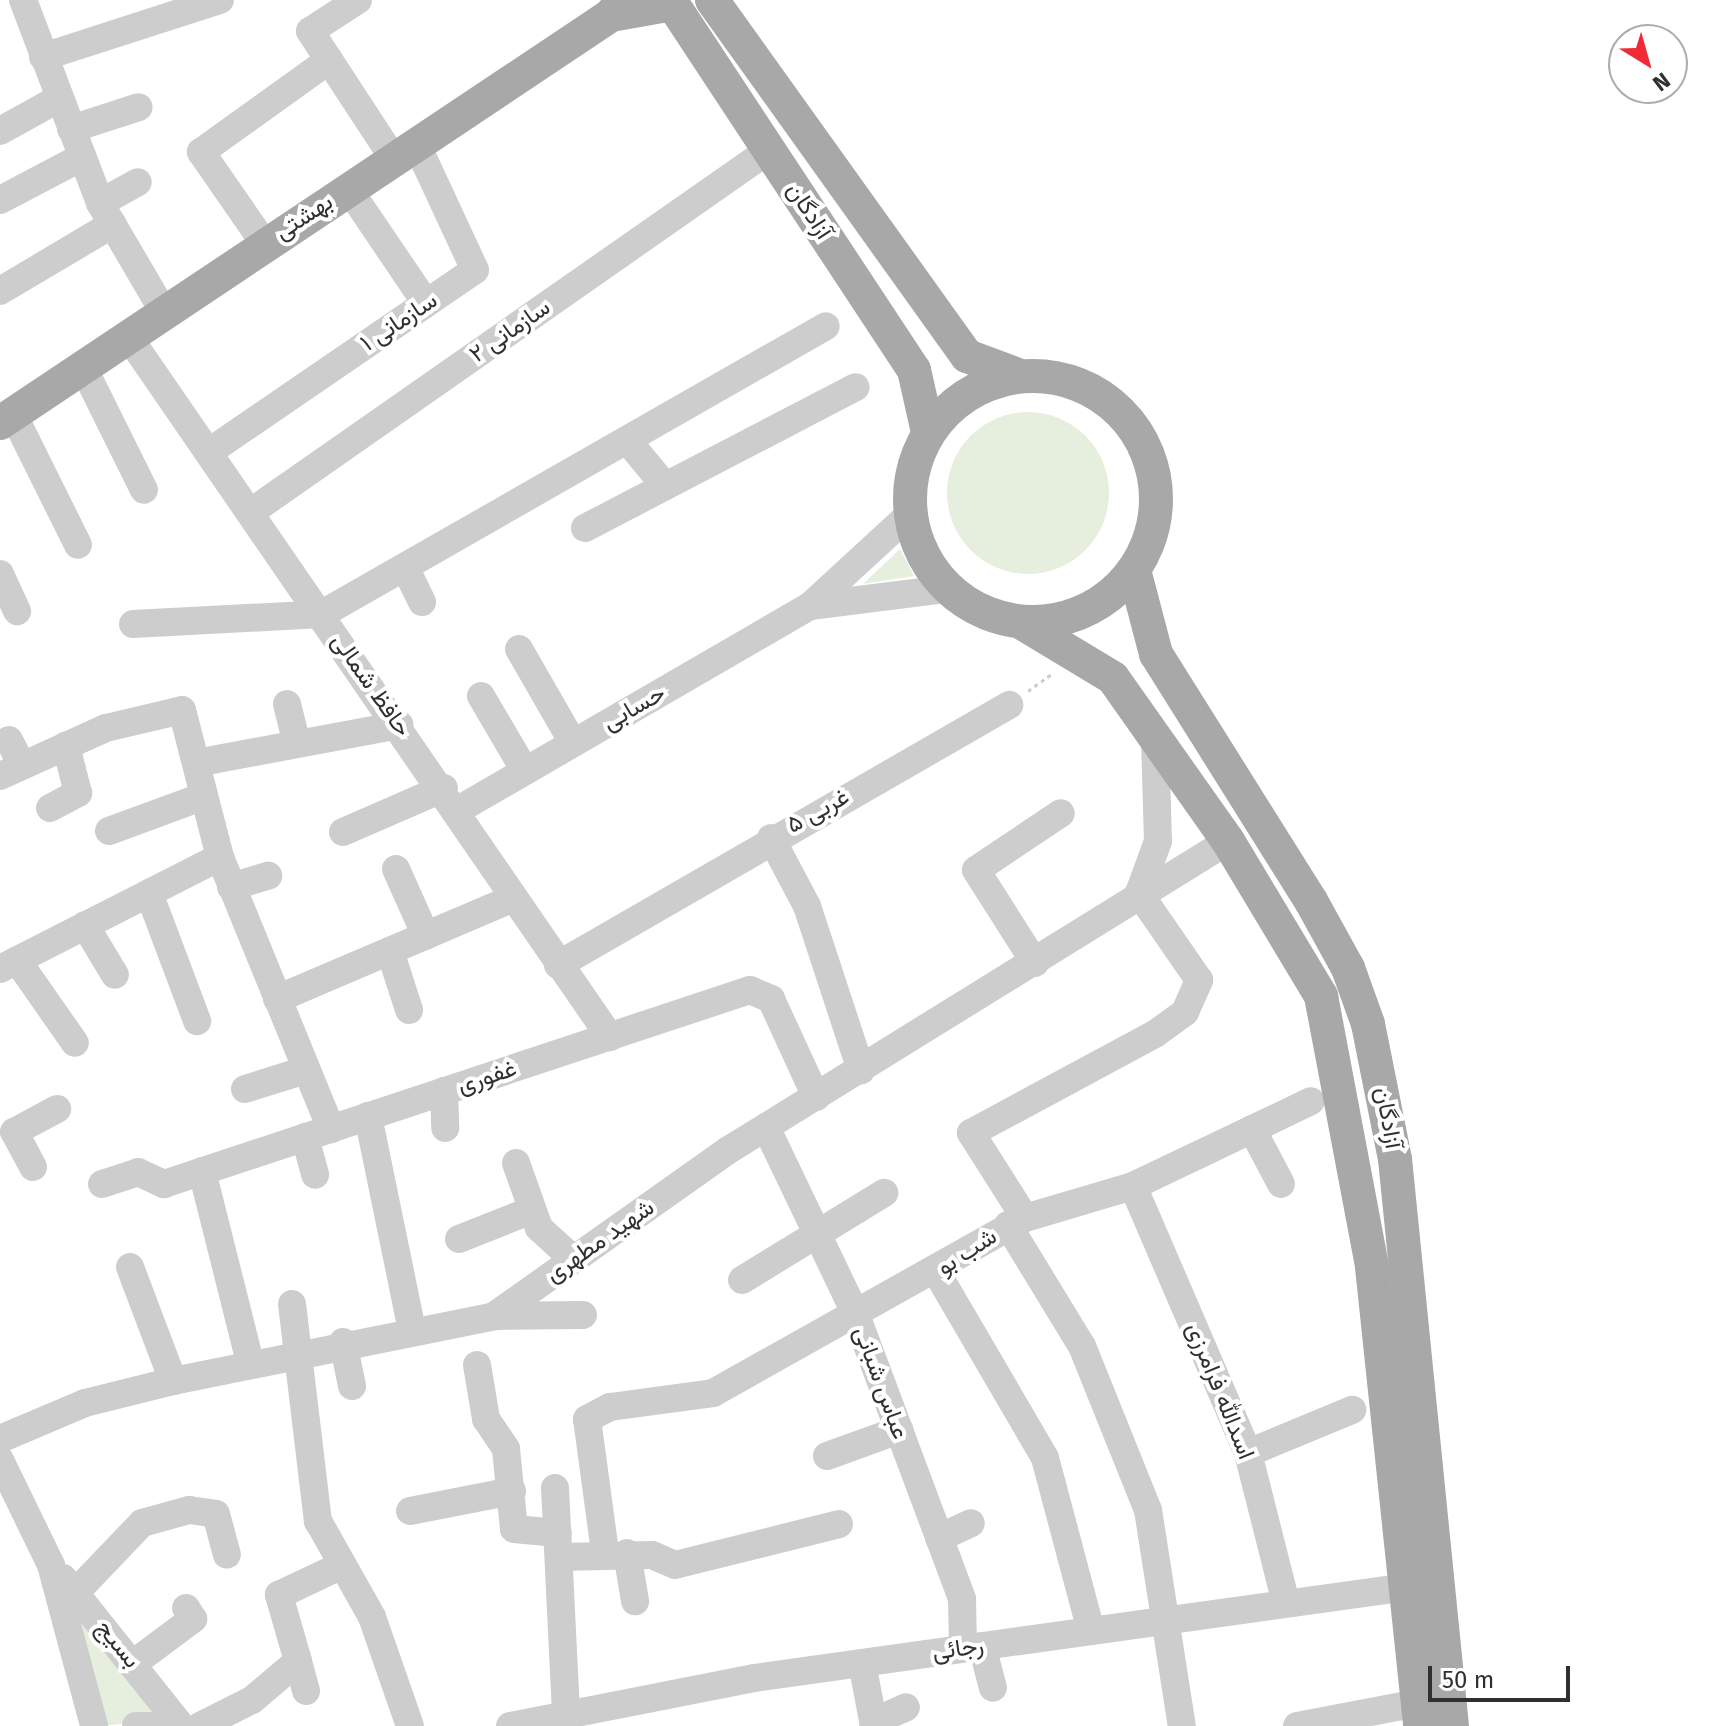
<!DOCTYPE html>
<html>
<head>
<meta charset="utf-8">
<style>
	body { margin:0 }
	#map { position:relative; width:1712px; height:1726px; overflow:hidden; background:#fff; font-family:"Fira Sans",Vazirmatn,sans-serif }
	div>[style] { position:absolute }
	.green>* { inset:0; background:#e6eede }
	.round { border-radius:50% }
	.path>* { height:3px; margin-top:-1.5px; transform-origin:0; background:repeating-linear-gradient(90deg,#cdcdcd 0 4px,transparent 0 8px) }
	.minor>* { height:28px; margin:-14px; padding:0 14px; transform-origin:14px; border-radius:14px; background:#cdcdcd }
	.major>* { height:34px; margin:-17px; padding:0 17px; transform-origin:17px; border-radius:17px; background:#a8a8a8 }
	.major>.ring { margin:-17px; padding:0; box-sizing:content-box; background:none; border:34px solid #a8a8a8; border-radius:50% }
	span { translate:-50% -50%; white-space:nowrap; text-align:center; line-height:1.15; -webkit-text-stroke:8px #fff; paint-order:stroke }
	.street-label { font-size:24px; color:#303030 }
	.north { position:absolute; left:1608px; top:24px; width:80px; height:80px; box-sizing:border-box; background:#fff; border:2px solid #acacac; border-radius:50%; rotate:143deg; font-size:22px; font-weight:700; line-height:32px; text-align:center; color:#303030 }
	.north::after { content:''; display:block; margin:auto; width:28px; height:36px; background:#ee2b37; clip-path:polygon(50% 0,100% 100%,50% 72%,0 100%) }
	.scale { position:absolute; left:1428px; top:1666px; width:142px; height:36px; box-sizing:border-box; border:4px solid #303030; border-top:0; padding-left:10px; font-size:24px; line-height:28px; white-space:nowrap; color:#303030; -webkit-text-stroke:6px #fff; paint-order:stroke }
</style>
</head>
<body>
<div id="map">
	<div class="green">
		<i class="round" style="left:947px;top:412px;width:162px;height:162px"></i>
		<i style="clip-path:polygon(900px 549px,914px 576px,863px 584px)"></i>
		<i style="clip-path:polygon(63px 1587px,170px 1720px,99px 1726px)"></i>
	</div>
	<div class="path">
		<i style="left:1028px;top:691px;width:32px;rotate:-36deg"></i>
	</div>
	<div class="minor">
		<i style="left:23px;top:0;width:217px;rotate:69.2deg"></i>
		<i style="left:100px;top:203px;width:125px;rotate:59.7deg"></i>
		<i style="left:358px;top:0;width:57px;rotate:147.1deg"></i>
		<i style="left:310px;top:31px;width:152px;rotate:56.8deg"></i>
		<i style="left:43px;top:57px;width:186px;rotate:-17.9deg"></i>
		<i style="left:71px;top:129px;width:71px;rotate:-17.9deg"></i>
		<i style="left:0;top:131px;width:66px;rotate:-28.9deg"></i>
		<i style="left:348px;top:188px;width:139px;rotate:55.9deg"></i>
		<i style="left:0;top:200px;width:93px;rotate:-27.7deg"></i>
		<i style="left:100px;top:203px;width:43px;rotate:-28.9deg"></i>
		<i style="left:264px;top:243px;width:111px;rotate:-124.7deg"></i>
		<i style="left:201px;top:152px;width:158px;rotate:-35.7deg"></i>
		<i style="left:0;top:291px;width:131px;rotate:-30.7deg"></i>
		<i style="left:128px;top:336px;width:851px;rotate:55.49deg"></i>
		<i style="left:83px;top:367px;width:137px;rotate:63.6deg"></i>
		<i style="left:13px;top:414px;width:146px;rotate:63.6deg"></i>
		<i style="left:627px;top:440px;width:60px;rotate:50.4deg"></i>
		<i style="left:209px;top:452px;width:322px;rotate:-34.4deg"></i>
		<i style="left:475px;top:270px;width:140px;rotate:-114.9deg"></i>
		<i style="left:251px;top:512px;width:632px;rotate:-34.95deg"></i>
		<i style="left:585px;top:528px;width:305px;rotate:-27.5deg"></i>
		<i style="left:405px;top:567px;width:39px;rotate:64deg"></i>
		<i style="left:0;top:574px;width:41px;rotate:65.3deg"></i>
		<i style="left:810px;top:606px;width:138px;rotate:-7.1deg"></i>
		<i style="left:133px;top:624px;width:189px;rotate:-3deg"></i>
		<i style="left:322px;top:614px;width:580px;rotate:-29.74deg"></i>
		<i style="left:519px;top:649px;width:108px;rotate:60.1deg"></i>
		<i style="left:481px;top:696px;width:87px;rotate:59.6deg"></i>
		<i style="left:287px;top:704px;width:41px;rotate:76deg"></i>
		<i style="left:9px;top:740px;width:28px;rotate:63deg"></i>
		<i style="left:196px;top:763px;width:207px;rotate:-10.6deg"></i>
		<i style="left:0;top:776px;width:116px;rotate:-24.4deg"></i>
		<i style="left:106px;top:728px;width:78px;rotate:-13.3deg"></i>
		<i style="left:182px;top:710px;width:152px;rotate:75.5deg"></i>
		<i style="left:220px;top:857px;width:294px;rotate:67.8deg"></i>
		<i style="left:50px;top:808px;width:32px;rotate:-28deg"></i>
		<i style="left:78px;top:793px;width:49px;rotate:-104.3deg"></i>
		<i style="left:458px;top:810px;width:407px;rotate:-30.1deg"></i>
		<i style="left:810px;top:606px;width:134px;rotate:-42.6deg"></i>
		<i style="left:109px;top:831px;width:101px;rotate:-20.2deg"></i>
		<i style="left:343px;top:832px;width:110px;rotate:-23.5deg"></i>
		<i style="left:771px;top:838px;width:77px;rotate:62.1deg"></i>
		<i style="left:807px;top:906px;width:173px;rotate:71.8deg"></i>
		<i style="left:396px;top:869px;width:73px;rotate:65.9deg"></i>
		<i style="left:231px;top:887px;width:39px;rotate:-17deg"></i>
		<i style="left:149px;top:893px;width:137px;rotate:69.4deg"></i>
		<i style="left:1139px;top:893px;width:55px;rotate:-69.9deg"></i>
		<i style="left:1158px;top:841px;width:104px;rotate:-91.7deg"></i>
		<i style="left:85px;top:925px;width:58px;rotate:59deg"></i>
		<i style="left:390px;top:951px;width:62px;rotate:72.1deg"></i>
		<i style="left:17px;top:960px;width:101px;rotate:55.1deg"></i>
		<i style="left:1035px;top:963px;width:110px;rotate:-122.4deg"></i>
		<i style="left:976px;top:870px;width:102px;rotate:-33.8deg"></i>
		<i style="left:558px;top:965px;width:521px;rotate:-29.96deg"></i>
		<i style="left:0;top:969px;width:247px;rotate:-27deg"></i>
		<i style="left:277px;top:999px;width:254px;rotate:-23.1deg"></i>
		<i style="left:245px;top:1089px;width:64px;rotate:-17.3deg"></i>
		<i style="left:444px;top:1091px;width:37px;rotate:88deg"></i>
		<i style="left:368px;top:1116px;width:219px;rotate:78.4deg"></i>
		<i style="left:766px;top:1127px;width:208px;rotate:64.4deg"></i>
		<i style="left:856px;top:1315px;width:303px;rotate:69.5deg"></i>
		<i style="left:962px;top:1599px;width:49px;rotate:88.8deg"></i>
		<i style="left:1252px;top:1129px;width:62px;rotate:62.2deg"></i>
		<i style="left:305px;top:1137px;width:39px;rotate:75deg"></i>
		<i style="left:516px;top:1163px;width:69px;rotate:70.5deg"></i>
		<i style="left:539px;top:1228px;width:47px;rotate:42.4deg"></i>
		<i style="left:33px;top:1167px;width:40px;rotate:-118deg"></i>
		<i style="left:14px;top:1132px;width:49px;rotate:-28.1deg"></i>
		<i style="left:202px;top:1171px;width:197px;rotate:75.9deg"></i>
		<i style="left:102px;top:1184px;width:38px;rotate:-18deg"></i>
		<i style="left:138px;top:1172px;width:29px;rotate:25deg"></i>
		<i style="left:164px;top:1184px;width:617px;rotate:-18.32deg"></i>
		<i style="left:750px;top:990px;width:23px;rotate:23deg"></i>
		<i style="left:771px;top:999px;width:108px;rotate:65.3deg"></i>
		<i style="left:1133px;top:1186px;width:291px;rotate:66.7deg"></i>
		<i style="left:1248px;top:1453px;width:155px;rotate:75.8deg"></i>
		<i style="left:1025px;top:1218px;width:113px;rotate:-16.5deg"></i>
		<i style="left:1133px;top:1186px;width:197px;rotate:-25.5deg"></i>
		<i style="left:1008px;top:1225px;width:142px;rotate:58.6deg"></i>
		<i style="left:1082px;top:1346px;width:177px;rotate:68.1deg"></i>
		<i style="left:1148px;top:1510px;width:219px;rotate:81.1deg"></i>
		<i style="left:459px;top:1239px;width:79px;rotate:-21.7deg"></i>
		<i style="left:130px;top:1267px;width:122px;rotate:69.3deg"></i>
		<i style="left:937px;top:1273px;width:214px;rotate:59.7deg"></i>
		<i style="left:1045px;top:1458px;width:179px;rotate:75.1deg"></i>
		<i style="left:742px;top:1280px;width:167px;rotate:-31.5deg"></i>
		<i style="left:292px;top:1304px;width:219px;rotate:83.2deg"></i>
		<i style="left:318px;top:1521px;width:110px;rotate:60.6deg"></i>
		<i style="left:372px;top:1617px;width:115px;rotate:70.8deg"></i>
		<i style="left:494px;top:1316px;width:89px;rotate:-0.6deg"></i>
		<i style="left:343px;top:1342px;width:45px;rotate:78.4deg"></i>
		<i style="left:477px;top:1365px;width:55px;rotate:80.5deg"></i>
		<i style="left:486px;top:1419px;width:36px;rotate:56deg"></i>
		<i style="left:506px;top:1449px;width:80px;rotate:84.3deg"></i>
		<i style="left:514px;top:1529px;width:44px;rotate:5.2deg"></i>
		<i style="left:0;top:1439px;width:92px;rotate:-23deg"></i>
		<i style="left:85px;top:1403px;width:91px;rotate:-14deg"></i>
		<i style="left:173px;top:1381px;width:328px;rotate:-11.4deg"></i>
		<i style="left:494px;top:1316px;width:286px;rotate:-35.3deg"></i>
		<i style="left:727px;top:1151px;width:589px;rotate:-31.75deg"></i>
		<i style="left:1248px;top:1453px;width:113px;rotate:-22.5deg"></i>
		<i style="left:827px;top:1456px;width:77px;rotate:-19.9deg"></i>
		<i style="left:0;top:1460px;width:117px;rotate:64.1deg"></i>
		<i style="left:51px;top:1565px;width:167px;rotate:75deg"></i>
		<i style="left:555px;top:1488px;width:225px;rotate:87.2deg"></i>
		<i style="left:410px;top:1511px;width:104px;rotate:-11.1deg"></i>
		<i style="left:939px;top:1538px;width:35px;rotate:-25deg"></i>
		<i style="left:605px;top:1552px;width:134px;rotate:-97.7deg"></i>
		<i style="left:587px;top:1419px;width:26px;rotate:-28deg"></i>
		<i style="left:610px;top:1407px;width:104px;rotate:-7.7deg"></i>
		<i style="left:713px;top:1393px;width:358px;rotate:-29.3deg"></i>
		<i style="left:1025px;top:1218px;width:101px;rotate:-122.4deg"></i>
		<i style="left:971px;top:1133px;width:209px;rotate:-28.3deg"></i>
		<i style="left:1155px;top:1034px;width:37px;rotate:-36deg"></i>
		<i style="left:1185px;top:1012px;width:35px;rotate:-66deg"></i>
		<i style="left:1199px;top:980px;width:106px;rotate:-124.6deg"></i>
		<i style="left:627px;top:1553px;width:49px;rotate:80.5deg"></i>
		<i style="left:559px;top:1557px;width:93px;rotate:-1.2deg"></i>
		<i style="left:652px;top:1555px;width:25px;rotate:23deg"></i>
		<i style="left:675px;top:1565px;width:169px;rotate:-14deg"></i>
		<i style="left:63px;top:1578px;width:189px;rotate:51.4deg"></i>
		<i style="left:76px;top:1592px;width:95px;rotate:-46.3deg"></i>
		<i style="left:142px;top:1523px;width:49px;rotate:-15.5deg"></i>
		<i style="left:189px;top:1510px;width:27px;rotate:8deg"></i>
		<i style="left:216px;top:1514px;width:42px;rotate:75deg"></i>
		<i style="left:982px;top:1646px;width:43px;rotate:75.3deg"></i>
		<i style="left:298px;top:1661px;width:31px;rotate:75deg"></i>
		<i style="left:134px;top:1663px;width:74px;rotate:-36.7deg"></i>
		<i style="left:193px;top:1619px;width:13px;rotate:-122deg"></i>
		<i style="left:862px;top:1663px;width:64px;rotate:79.2deg"></i>
		<i style="left:873px;top:1722px;width:36px;rotate:-24deg"></i>
		<i style="left:136px;top:1726px;width:37px"></i>
		<i style="left:200px;top:1726px;width:58px;rotate:-26.6deg"></i>
		<i style="left:252px;top:1700px;width:60px;rotate:-40.3deg"></i>
		<i style="left:298px;top:1661px;width:69px;rotate:-106.1deg"></i>
		<i style="left:279px;top:1595px;width:68px;rotate:-25.4deg"></i>
		<i style="left:510px;top:1726px;width:249px;rotate:-11.1deg"></i>
		<i style="left:754px;top:1678px;width:659px;rotate:-7.93deg"></i>
		<i style="left:1297px;top:1726px;width:123px;rotate:-10.8deg"></i>
	</div>
	<div class="major">
		<i style="left:623px;top:0;width:19px;rotate:129deg"></i>
		<i style="left:611px;top:15px;width:63px;rotate:-10.1deg"></i>
		<i style="left:670px;top:0;width:443px;rotate:56.6deg"></i>
		<i style="left:914px;top:370px;width:64px;rotate:77.3deg"></i>
		<i style="left:712px;top:0;width:438px;rotate:54.4deg"></i>
		<i style="left:967px;top:356px;width:54px;rotate:20.4deg"></i>
		<i class="ring" style="left:910px;top:376px;width:212px;height:212px"></i>
		<i style="left:0;top:423px;width:735px;rotate:-33.73deg"></i>
		<i style="left:1134px;top:570px;width:87px;rotate:75.3deg"></i>
		<i style="left:1156px;top:654px;width:292px;rotate:57.9deg"></i>
		<i style="left:1311px;top:901px;width:77px;rotate:61.1deg"></i>
		<i style="left:1348px;top:968px;width:59px;rotate:70.3deg"></i>
		<i style="left:1368px;top:1024px;width:138px;rotate:78.7deg"></i>
		<i style="left:1395px;top:1159px;width:570px;rotate:84.26deg"></i>
		<i style="left:1022px;top:623px;width:106px;rotate:31.1deg"></i>
		<i style="left:1113px;top:678px;width:199px;rotate:54.8deg"></i>
		<i style="left:1228px;top:841px;width:181px;rotate:59deg"></i>
		<i style="left:1321px;top:996px;width:276px;rotate:79.3deg"></i>
		<i style="left:1372px;top:1267px;width:462px;rotate:84deg"></i>
	</div>
	<div class="street-label">
		<span style="left:809px;top:211px;rotate:57deg">آزادگان</span>
		<span style="left:304px;top:217px;rotate:-33deg">بهشتی</span>
		<span style="left:399px;top:322px;rotate:-34deg">سازمانی ۱</span>
		<span style="left:510px;top:331px;rotate:-35deg">سازمانی ۲</span>
		<span style="left:371px;top:685px;rotate:55deg">حافظ شمالی</span>
		<span style="left:634px;top:708px;rotate:-30deg">حسابی</span>
		<span style="left:818px;top:811px;rotate:-29deg">۵ غربی</span>
		<span style="left:487px;top:1077px;rotate:-18deg">غفوری</span>
		<span style="left:1388px;top:1118px;rotate:80deg">آزادگان</span>
		<span style="left:600px;top:1241px;rotate:-35deg">شهید مطهری</span>
		<span style="left:967px;top:1252px;rotate:-33deg">شب بو</span>
		<span style="left:881px;top:1383px;rotate:70deg">عباس شبانی</span>
		<span style="left:1220px;top:1391px;rotate:68deg">اسدالله فرامرزی</span>
		<span style="left:118px;top:1644px;rotate:51deg">بسیج</span>
		<span style="left:958px;top:1649px;rotate:-8deg">رجائی</span>
	</div>
	<div class="north">N</div>
	<div class="scale">50 m</div>
</div>
</body>
</html>
